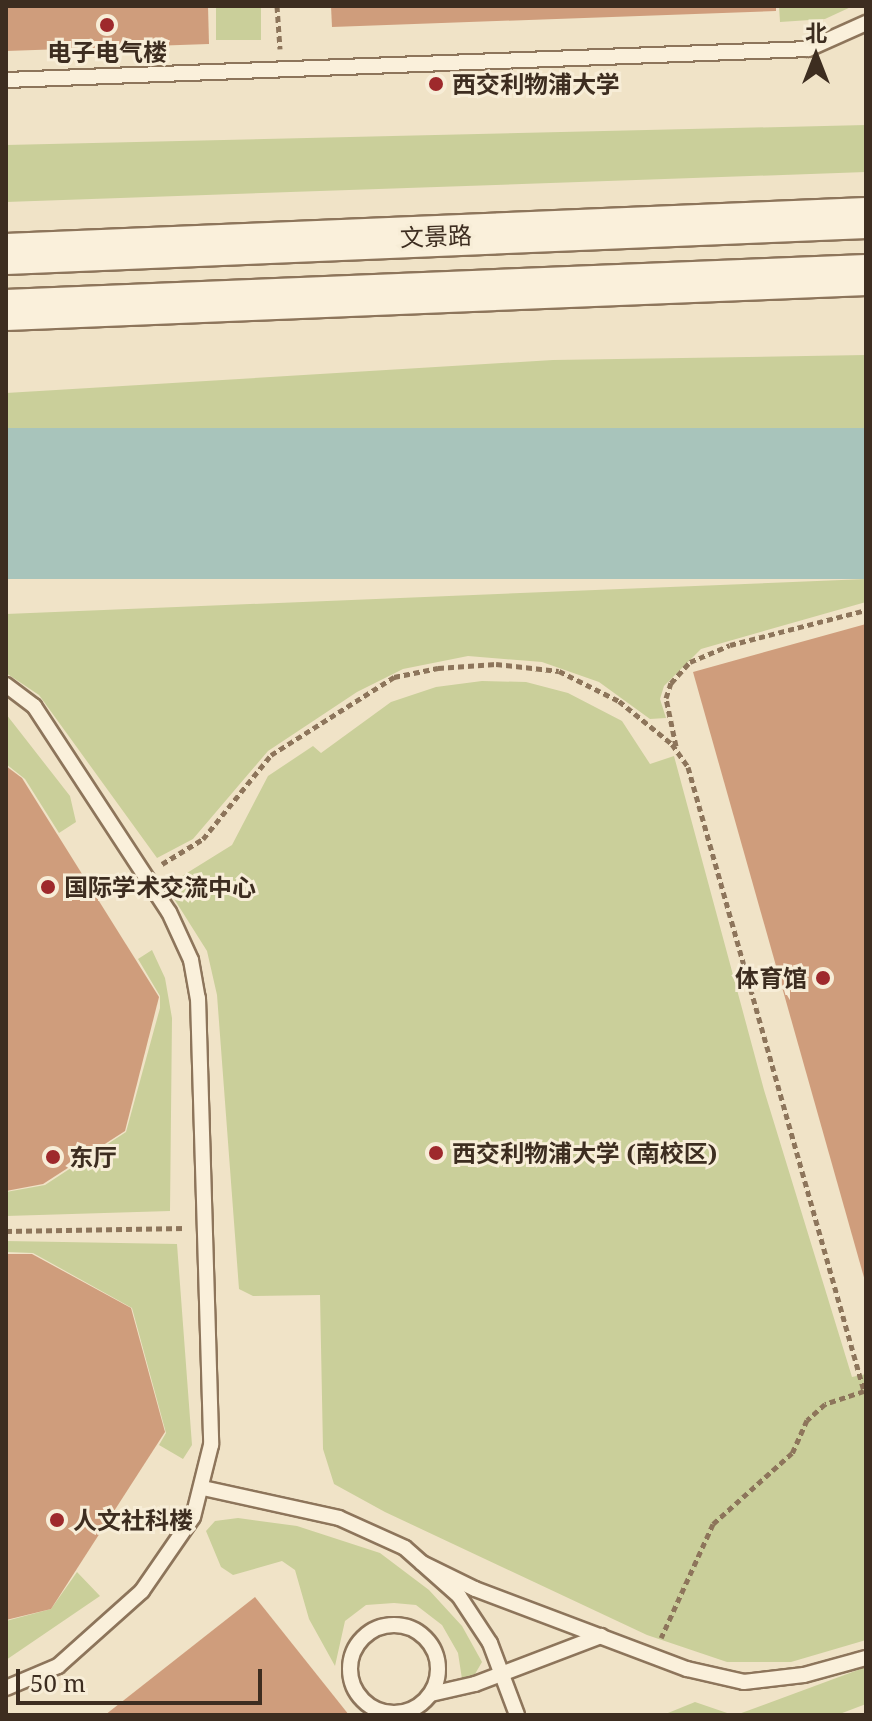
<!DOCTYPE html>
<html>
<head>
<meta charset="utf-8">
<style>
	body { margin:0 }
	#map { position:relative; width:872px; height:1721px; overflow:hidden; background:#f0e3c7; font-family:"Noto Serif","Noto Sans SC",serif }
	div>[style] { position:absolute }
	.green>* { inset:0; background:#cacf9a; transform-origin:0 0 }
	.water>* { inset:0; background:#a8c4bb; transform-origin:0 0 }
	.building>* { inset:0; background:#cf9d7c }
	.path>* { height:5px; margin-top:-2.5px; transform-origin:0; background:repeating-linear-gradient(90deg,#8d755b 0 6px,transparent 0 10px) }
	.roads { filter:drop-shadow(2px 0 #8d755b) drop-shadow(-2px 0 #8d755b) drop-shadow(0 2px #8d755b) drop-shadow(0 -2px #8d755b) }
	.lane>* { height:14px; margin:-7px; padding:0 7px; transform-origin:7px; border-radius:7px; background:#faf0db }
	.lane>.ring { margin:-7px; padding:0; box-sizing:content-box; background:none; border:14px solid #faf0db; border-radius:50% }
	.secondary>* { height:40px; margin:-20px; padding:0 20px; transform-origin:20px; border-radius:20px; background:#faf0db }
	.dots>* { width:22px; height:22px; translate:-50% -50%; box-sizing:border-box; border:4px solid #f7edd7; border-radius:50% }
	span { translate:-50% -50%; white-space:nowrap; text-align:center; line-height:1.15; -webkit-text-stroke:6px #f7edd7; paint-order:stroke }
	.poi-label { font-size:24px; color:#3d2d20; font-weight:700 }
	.left { translate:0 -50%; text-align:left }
	.right { translate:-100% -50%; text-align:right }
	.street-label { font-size:24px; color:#3d2d20 }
	.frame { position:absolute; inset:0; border:8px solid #3d2d20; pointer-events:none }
	.north { position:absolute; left:776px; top:16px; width:80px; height:80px; -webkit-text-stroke:6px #f7edd7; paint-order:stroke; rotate:0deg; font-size:22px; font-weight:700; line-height:32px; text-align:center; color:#3d2d20 }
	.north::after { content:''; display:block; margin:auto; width:28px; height:36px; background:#3d2d20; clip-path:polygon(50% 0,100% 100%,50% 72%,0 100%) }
	.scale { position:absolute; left:16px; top:1669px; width:246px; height:36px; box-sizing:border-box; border:4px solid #3d2d20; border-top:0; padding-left:10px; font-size:24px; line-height:28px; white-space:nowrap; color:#3d2d20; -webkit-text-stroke:6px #f7edd7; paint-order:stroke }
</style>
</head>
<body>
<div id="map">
	<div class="green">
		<i style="left:216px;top:6px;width:45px;height:34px"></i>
		<i style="clip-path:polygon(779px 6px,853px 6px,825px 19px,780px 22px)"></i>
		<i style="clip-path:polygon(866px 125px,866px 172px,6px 202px,6px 145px)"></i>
		<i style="clip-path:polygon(866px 355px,866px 428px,6px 470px,6px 393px,553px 360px)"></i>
		<i style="clip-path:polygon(866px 579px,866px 602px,701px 649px,664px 686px,660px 699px,666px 718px,650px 719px,599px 682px,542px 662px,468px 656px,403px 669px,357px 692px,268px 751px,193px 839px,157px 858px,39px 695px,6px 673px,6px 614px)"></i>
		<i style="clip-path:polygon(482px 681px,526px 682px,568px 693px,622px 721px,650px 764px,674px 756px,764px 1090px,852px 1377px,866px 1374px,866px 1640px,791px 1662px,727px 1662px,647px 1635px,385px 1512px,334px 1484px,323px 1449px,320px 1295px,253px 1296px,239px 1289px,217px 995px,207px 951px,166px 886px,232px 845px,268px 776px,313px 746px,321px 753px,391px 702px,436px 687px)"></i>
		<i style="clip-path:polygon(6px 714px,70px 796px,76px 822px,59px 833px,25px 779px,6px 764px)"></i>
		<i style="clip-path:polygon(152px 950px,165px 978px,172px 1018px,170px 1211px,6px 1216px,6px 1192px,45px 1185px,126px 1132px,160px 1008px,160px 996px,138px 959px)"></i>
		<i style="clip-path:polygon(6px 1241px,177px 1244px,192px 1445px,183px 1459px,159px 1445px,166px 1433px,132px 1308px,33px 1253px,7px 1252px)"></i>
		<i style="clip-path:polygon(238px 1518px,297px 1526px,380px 1553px,429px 1590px,462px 1626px,482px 1662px,475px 1674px,462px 1679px,458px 1653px,442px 1625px,416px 1605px,394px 1603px,366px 1605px,345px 1621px,335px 1666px,309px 1619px,295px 1570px,282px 1561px,233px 1575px,221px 1567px,206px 1531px,215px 1521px)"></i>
		<i style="clip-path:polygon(77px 1572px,100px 1596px,6px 1660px,6px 1621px,51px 1609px)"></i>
		<i style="clip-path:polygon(866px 1667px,866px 1704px,837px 1715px,736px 1715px)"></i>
		<i style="clip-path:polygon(695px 1702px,733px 1715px,663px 1715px)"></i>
	</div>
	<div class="water">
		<i style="left:866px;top:428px;width:151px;height:861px;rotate:90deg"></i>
	</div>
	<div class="building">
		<i style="clip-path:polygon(6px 6px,208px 6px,209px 44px,6px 51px)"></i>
		<i style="clip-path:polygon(331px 6px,776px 6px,776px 11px,332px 27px)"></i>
		<i style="clip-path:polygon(866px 624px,866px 1281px,865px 1281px,693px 672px)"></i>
		<i style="clip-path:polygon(6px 766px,22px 778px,159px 997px,125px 1131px,43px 1184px,6px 1191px)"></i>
		<i style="clip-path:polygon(8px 1254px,32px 1254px,131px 1308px,165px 1432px,51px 1609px,6px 1620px)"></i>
		<i style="clip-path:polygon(255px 1597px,349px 1715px,105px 1715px)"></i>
	</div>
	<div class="path">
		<i style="left:277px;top:6px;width:43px;rotate:86deg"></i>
		<i style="left:676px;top:746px;width:49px;rotate:-101.8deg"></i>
		<i style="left:666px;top:698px;width:16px;rotate:-72deg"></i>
		<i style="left:671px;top:683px;width:28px;rotate:-48deg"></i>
		<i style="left:690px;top:662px;width:43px;rotate:-23deg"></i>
		<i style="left:730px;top:645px;width:140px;rotate:-14.4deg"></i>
		<i style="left:162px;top:864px;width:48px;rotate:-31.4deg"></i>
		<i style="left:203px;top:839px;width:108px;rotate:-51deg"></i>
		<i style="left:271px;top:755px;width:146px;rotate:-32.4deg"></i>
		<i style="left:394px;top:677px;width:45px;rotate:-11.6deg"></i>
		<i style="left:438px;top:668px;width:58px;rotate:-3.9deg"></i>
		<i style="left:496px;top:664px;width:63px;rotate:6.3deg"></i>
		<i style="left:559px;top:671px;width:67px;rotate:26.6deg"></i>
		<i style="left:619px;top:701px;width:68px;rotate:39.1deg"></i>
		<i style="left:672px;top:744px;width:28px;rotate:55deg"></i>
		<i style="left:688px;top:767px;width:648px;rotate:74.25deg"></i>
		<i style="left:864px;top:1391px;width:41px;rotate:161.6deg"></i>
		<i style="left:825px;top:1404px;width:24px;rotate:138deg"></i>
		<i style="left:807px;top:1420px;width:36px;rotate:114deg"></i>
		<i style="left:792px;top:1453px;width:106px;rotate:138.1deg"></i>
		<i style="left:713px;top:1524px;width:125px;rotate:114.5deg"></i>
		<i style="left:6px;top:1231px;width:179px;rotate:-1deg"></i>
	</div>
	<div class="roads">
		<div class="lane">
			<i style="left:6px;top:80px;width:803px;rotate:-2.21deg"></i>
			<i style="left:808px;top:49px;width:64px;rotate:-24.1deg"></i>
			<i style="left:6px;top:685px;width:35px;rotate:37deg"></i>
			<i style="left:34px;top:706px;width:246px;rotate:56.8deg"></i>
			<i style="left:169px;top:912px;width:53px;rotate:65.4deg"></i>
			<i style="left:191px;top:960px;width:39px;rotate:80deg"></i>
			<i style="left:198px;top:998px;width:447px;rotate:88.3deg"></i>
			<i style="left:211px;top:1445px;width:74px;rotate:104deg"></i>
			<i style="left:193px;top:1517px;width:90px;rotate:124.6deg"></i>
			<i style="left:142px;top:1591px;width:113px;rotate:138.2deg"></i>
			<i style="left:58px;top:1666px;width:56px;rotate:157.1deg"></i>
			<i style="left:203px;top:1488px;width:139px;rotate:12.4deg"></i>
			<i style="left:339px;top:1518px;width:72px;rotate:24.4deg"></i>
			<i style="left:405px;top:1548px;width:72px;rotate:41.6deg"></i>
			<i style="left:459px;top:1596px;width:56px;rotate:56.6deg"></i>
			<i style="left:490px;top:1643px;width:77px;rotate:69.4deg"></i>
			<i style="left:422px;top:1563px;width:59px;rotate:26.1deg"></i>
			<i style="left:475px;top:1589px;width:227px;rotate:20.7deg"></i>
			<i style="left:687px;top:1669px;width:58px;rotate:12.8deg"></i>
			<i style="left:744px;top:1682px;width:60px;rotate:-6.7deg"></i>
			<i style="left:804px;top:1675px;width:64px;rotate:-15.3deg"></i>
			<i class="ring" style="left:350px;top:1625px;width:74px;height:74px"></i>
			<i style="left:431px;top:1694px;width:45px;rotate:-12.8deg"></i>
			<i style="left:475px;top:1684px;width:135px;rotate:-20.9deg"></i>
		</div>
		<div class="secondary">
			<i style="left:6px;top:254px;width:861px;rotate:-2.4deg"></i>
			<i style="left:6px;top:310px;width:861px;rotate:-2.33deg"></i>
		</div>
	</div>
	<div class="dots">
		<i style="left:107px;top:25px;background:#9e292c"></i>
		<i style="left:436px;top:84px;background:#9e292c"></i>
		<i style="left:48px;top:887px;background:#9e292c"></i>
		<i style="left:823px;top:978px;background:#9e292c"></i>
		<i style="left:436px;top:1153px;background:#9e292c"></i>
		<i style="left:53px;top:1157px;background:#9e292c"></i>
		<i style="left:57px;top:1520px;background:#9e292c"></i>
	</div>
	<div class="poi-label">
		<span style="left:107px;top:52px">电子电气楼</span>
		<span class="left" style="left:452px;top:84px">西交利物浦大学</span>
		<span class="left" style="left:64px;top:887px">国际学术交流中心</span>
		<span class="right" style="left:807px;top:978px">体育馆</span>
		<span class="left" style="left:452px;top:1153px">西交利物浦大学 (南校区)</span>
		<span class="left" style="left:69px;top:1157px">东厅</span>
		<span class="left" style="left:73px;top:1520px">人文社科楼</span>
	</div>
	<div class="street-label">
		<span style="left:436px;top:236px;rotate:-2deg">文景路</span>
	</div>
	<div class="frame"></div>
	<div class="north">北</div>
	<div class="scale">50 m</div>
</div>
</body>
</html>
